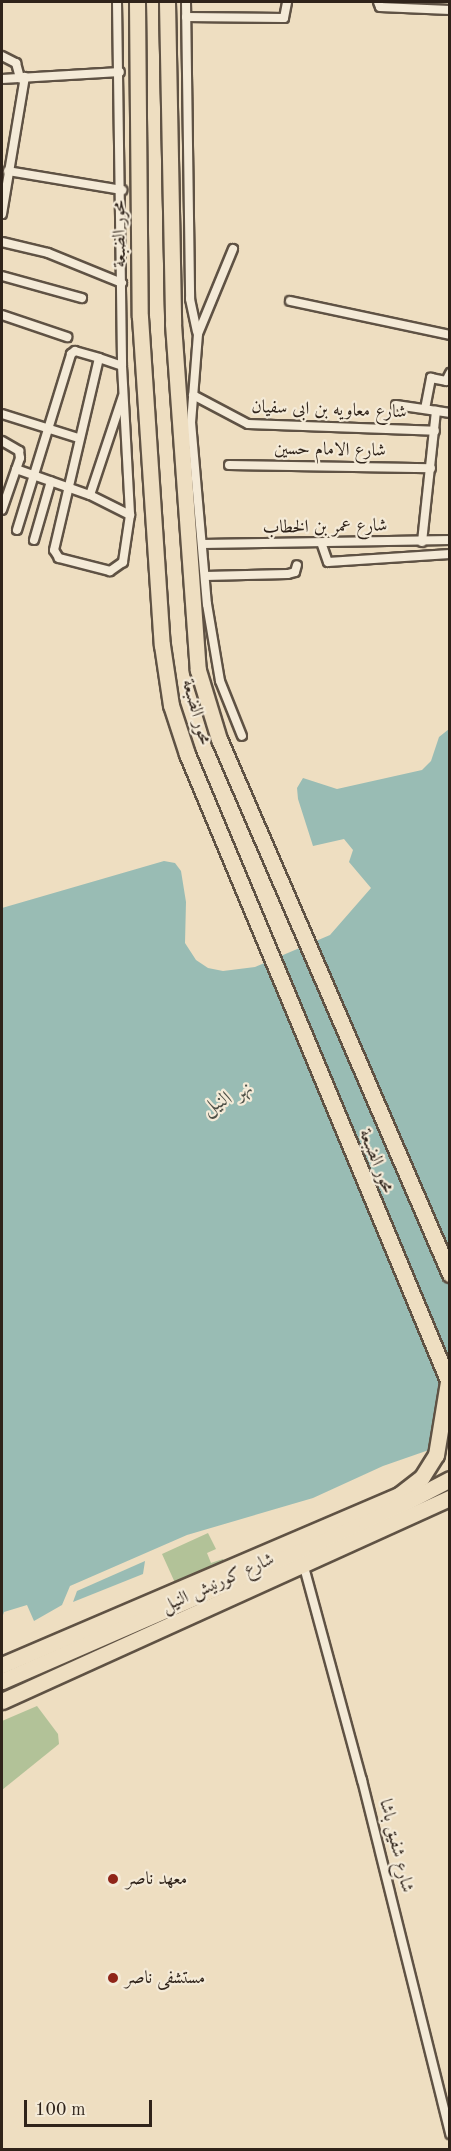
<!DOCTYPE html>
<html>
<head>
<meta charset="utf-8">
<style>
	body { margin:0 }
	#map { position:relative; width:451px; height:2151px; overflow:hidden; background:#eedec1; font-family:"Old Standard TT",Amiri,serif }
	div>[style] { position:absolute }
	.green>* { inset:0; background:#b2c298 }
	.water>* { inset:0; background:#99bcb4 }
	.roads { filter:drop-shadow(2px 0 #5f5244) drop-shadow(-2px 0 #5f5244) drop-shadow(0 2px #5f5244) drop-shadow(0 -2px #5f5244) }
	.street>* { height:8px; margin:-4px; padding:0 4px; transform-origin:4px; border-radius:4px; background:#f4ead7 }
	.highway>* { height:15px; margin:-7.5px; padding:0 7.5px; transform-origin:7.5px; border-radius:7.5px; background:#eedec1 }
	.dots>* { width:16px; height:16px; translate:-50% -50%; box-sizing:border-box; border:3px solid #f4ead7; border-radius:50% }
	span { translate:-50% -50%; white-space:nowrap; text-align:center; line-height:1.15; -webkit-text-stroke:4.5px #f4ead7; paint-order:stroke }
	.street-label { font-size:18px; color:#2f231a }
	.poi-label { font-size:18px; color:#2f231a }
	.left { translate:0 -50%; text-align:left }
	.water-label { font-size:20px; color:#4f5148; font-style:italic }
	.frame { position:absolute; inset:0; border:3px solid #2f231a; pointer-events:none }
	.scale { position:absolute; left:24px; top:2100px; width:128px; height:27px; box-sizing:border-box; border:3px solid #2f231a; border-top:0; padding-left:8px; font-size:18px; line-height:21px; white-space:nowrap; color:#2f231a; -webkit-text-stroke:4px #f4ead7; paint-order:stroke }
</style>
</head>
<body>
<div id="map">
	<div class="green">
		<i style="clip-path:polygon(208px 1533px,216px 1549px,207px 1553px,211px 1563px,223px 1559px,225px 1563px,176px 1585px,162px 1554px)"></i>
		<i style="clip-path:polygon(37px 1706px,58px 1734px,59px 1744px,2px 1790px,2px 1721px)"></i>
	</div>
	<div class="water">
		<i style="clip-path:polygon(449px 729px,449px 1443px,383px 1466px,313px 1498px,187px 1535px,70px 1586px,62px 1605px,34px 1621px,27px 1605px,4px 1612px,2px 1618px,2px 908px,164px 861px,175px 863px,181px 871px,186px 902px,185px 943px,196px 960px,208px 968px,223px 971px,255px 967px,330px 935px,371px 888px,349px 862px,353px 850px,344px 839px,313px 846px,298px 799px,297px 788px,303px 778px,337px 789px,422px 770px,431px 761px,439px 737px)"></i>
		<i style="clip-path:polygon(145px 1561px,143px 1574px,73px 1602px,77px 1591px)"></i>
	</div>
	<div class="roads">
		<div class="street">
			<i style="left:117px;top:2px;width:364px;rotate:89.2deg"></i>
			<i style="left:122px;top:366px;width:149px;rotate:86.9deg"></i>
			<i style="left:130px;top:515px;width:48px;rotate:98.5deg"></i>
			<i style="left:123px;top:562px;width:16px;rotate:145deg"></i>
			<i style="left:110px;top:571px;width:53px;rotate:-165.7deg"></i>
			<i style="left:59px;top:558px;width:9px;rotate:-122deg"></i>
			<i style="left:54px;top:550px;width:197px;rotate:-76.8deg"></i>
			<i style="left:99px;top:358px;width:24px;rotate:19deg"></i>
			<i style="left:186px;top:2px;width:297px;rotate:89.2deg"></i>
			<i style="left:190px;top:299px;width:33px;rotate:78deg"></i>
			<i style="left:378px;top:2px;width:5px;rotate:68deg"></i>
			<i style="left:380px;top:7px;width:70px;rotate:2.5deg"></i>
			<i style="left:186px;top:17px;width:98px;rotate:0.6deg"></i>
			<i style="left:284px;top:18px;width:16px;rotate:-79deg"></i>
			<i style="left:2px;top:56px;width:16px;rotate:27deg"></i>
			<i style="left:16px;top:63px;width:16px;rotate:75deg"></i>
			<i style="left:2px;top:79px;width:118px;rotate:-3.4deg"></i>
			<i style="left:8px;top:171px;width:116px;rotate:9.5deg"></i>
			<i style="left:2px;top:214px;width:139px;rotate:-80.5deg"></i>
			<i style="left:2px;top:242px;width:47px;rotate:13.4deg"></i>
			<i style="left:48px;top:253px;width:80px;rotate:22.1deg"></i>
			<i style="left:233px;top:249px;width:92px;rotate:112.4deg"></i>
			<i style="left:198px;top:334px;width:88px;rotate:94.5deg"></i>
			<i style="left:191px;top:422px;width:183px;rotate:85deg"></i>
			<i style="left:207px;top:604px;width:78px;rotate:80.4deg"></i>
			<i style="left:220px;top:681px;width:59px;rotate:68.2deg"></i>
			<i style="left:2px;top:276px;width:83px;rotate:15.4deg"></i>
			<i style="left:290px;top:301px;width:164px;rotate:12deg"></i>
			<i style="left:2px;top:315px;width:69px;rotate:18.7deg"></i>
			<i style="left:193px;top:395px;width:62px;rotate:27.8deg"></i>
			<i style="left:248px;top:424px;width:187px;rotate:2.1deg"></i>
			<i style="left:396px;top:405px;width:55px;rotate:8.4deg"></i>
			<i style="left:425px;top:409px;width:32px;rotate:-79deg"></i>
			<i style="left:431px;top:378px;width:15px;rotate:11deg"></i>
			<i style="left:446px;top:381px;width:9px;rotate:-63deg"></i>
			<i style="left:2px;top:414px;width:80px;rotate:17.5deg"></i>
			<i style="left:2px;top:441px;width:20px;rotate:30deg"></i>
			<i style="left:19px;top:451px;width:7px;rotate:82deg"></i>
			<i style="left:20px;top:458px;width:55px;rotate:109.1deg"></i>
			<i style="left:229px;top:465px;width:202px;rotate:0.9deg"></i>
			<i style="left:16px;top:469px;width:78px;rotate:19.4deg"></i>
			<i style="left:90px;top:495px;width:45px;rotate:26.6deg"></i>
			<i style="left:90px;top:495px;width:104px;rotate:-71.6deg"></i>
			<i style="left:17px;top:530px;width:184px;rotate:-72.9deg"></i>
			<i style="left:71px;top:354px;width:5px;rotate:-37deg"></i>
			<i style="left:75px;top:351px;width:25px;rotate:16deg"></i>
			<i style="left:34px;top:540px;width:61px;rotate:-73.9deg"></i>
			<i style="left:422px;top:542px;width:132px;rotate:-83.9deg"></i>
			<i style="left:202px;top:544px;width:248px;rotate:-0.9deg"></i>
			<i style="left:322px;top:545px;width:18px;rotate:71deg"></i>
			<i style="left:328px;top:562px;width:122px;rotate:-3.8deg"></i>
			<i style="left:205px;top:576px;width:83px;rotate:-1.4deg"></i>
			<i style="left:288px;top:574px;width:7px;rotate:-16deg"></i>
			<i style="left:295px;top:572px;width:7px;rotate:-74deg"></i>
			<i style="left:304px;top:1567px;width:221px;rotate:74.8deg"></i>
			<i style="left:362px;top:1780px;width:365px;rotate:76deg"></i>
		</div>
		<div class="highway">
			<i style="left:137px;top:2px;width:315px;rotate:89.5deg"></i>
			<i style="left:140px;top:317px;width:329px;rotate:86.2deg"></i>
			<i style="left:162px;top:645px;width:61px;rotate:81.5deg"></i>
			<i style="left:171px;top:705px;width:52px;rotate:71.9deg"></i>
			<i style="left:187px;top:754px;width:684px;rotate:67.37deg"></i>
			<i style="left:167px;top:2px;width:322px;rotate:88.9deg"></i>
			<i style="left:173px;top:324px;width:347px;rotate:85.9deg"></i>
			<i style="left:198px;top:670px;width:72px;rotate:73.1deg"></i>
			<i style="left:219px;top:739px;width:583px;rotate:66.65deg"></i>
			<i style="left:2px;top:1665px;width:432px;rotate:-23.2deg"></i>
			<i style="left:399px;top:1495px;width:29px;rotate:-38deg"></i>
			<i style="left:422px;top:1477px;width:26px;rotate:-58deg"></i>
			<i style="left:436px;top:1455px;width:74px;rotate:-80.7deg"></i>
			<i style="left:2px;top:1681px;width:397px;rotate:-23.5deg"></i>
			<i style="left:366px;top:1523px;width:95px;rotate:-27.6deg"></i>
			<i style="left:2px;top:1701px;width:492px;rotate:-24.4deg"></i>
		</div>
	</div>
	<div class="dots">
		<i style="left:113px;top:1879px;background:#8f2418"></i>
		<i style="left:113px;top:1978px;background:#8f2418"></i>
	</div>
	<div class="street-label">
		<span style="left:120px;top:234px;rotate:-91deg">محور الضبعة</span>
		<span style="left:329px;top:410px;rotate:2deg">شارع معاويه بن ابى سفيان</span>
		<span style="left:330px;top:450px;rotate:1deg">شارع الامام حسين</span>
		<span style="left:325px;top:527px;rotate:-1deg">شارع عمر بن الخطاب</span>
		<span style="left:196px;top:712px;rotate:74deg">محور الضبعة</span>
		<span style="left:376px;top:1161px;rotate:68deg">محور الضبعة</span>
		<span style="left:218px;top:1583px;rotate:-24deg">شارع كورنيش النيل</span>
		<span style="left:396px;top:1846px;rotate:76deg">شارع شفيق باشا</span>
	</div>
	<div class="poi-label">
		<span class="left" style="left:126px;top:1879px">معهد ناصر</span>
		<span class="left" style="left:125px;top:1978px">مستشفى ناصر</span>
	</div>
	<div class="water-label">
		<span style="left:228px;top:1099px;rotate:-26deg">نهر النيل</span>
	</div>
	<div class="frame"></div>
	<div class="scale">100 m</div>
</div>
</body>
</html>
